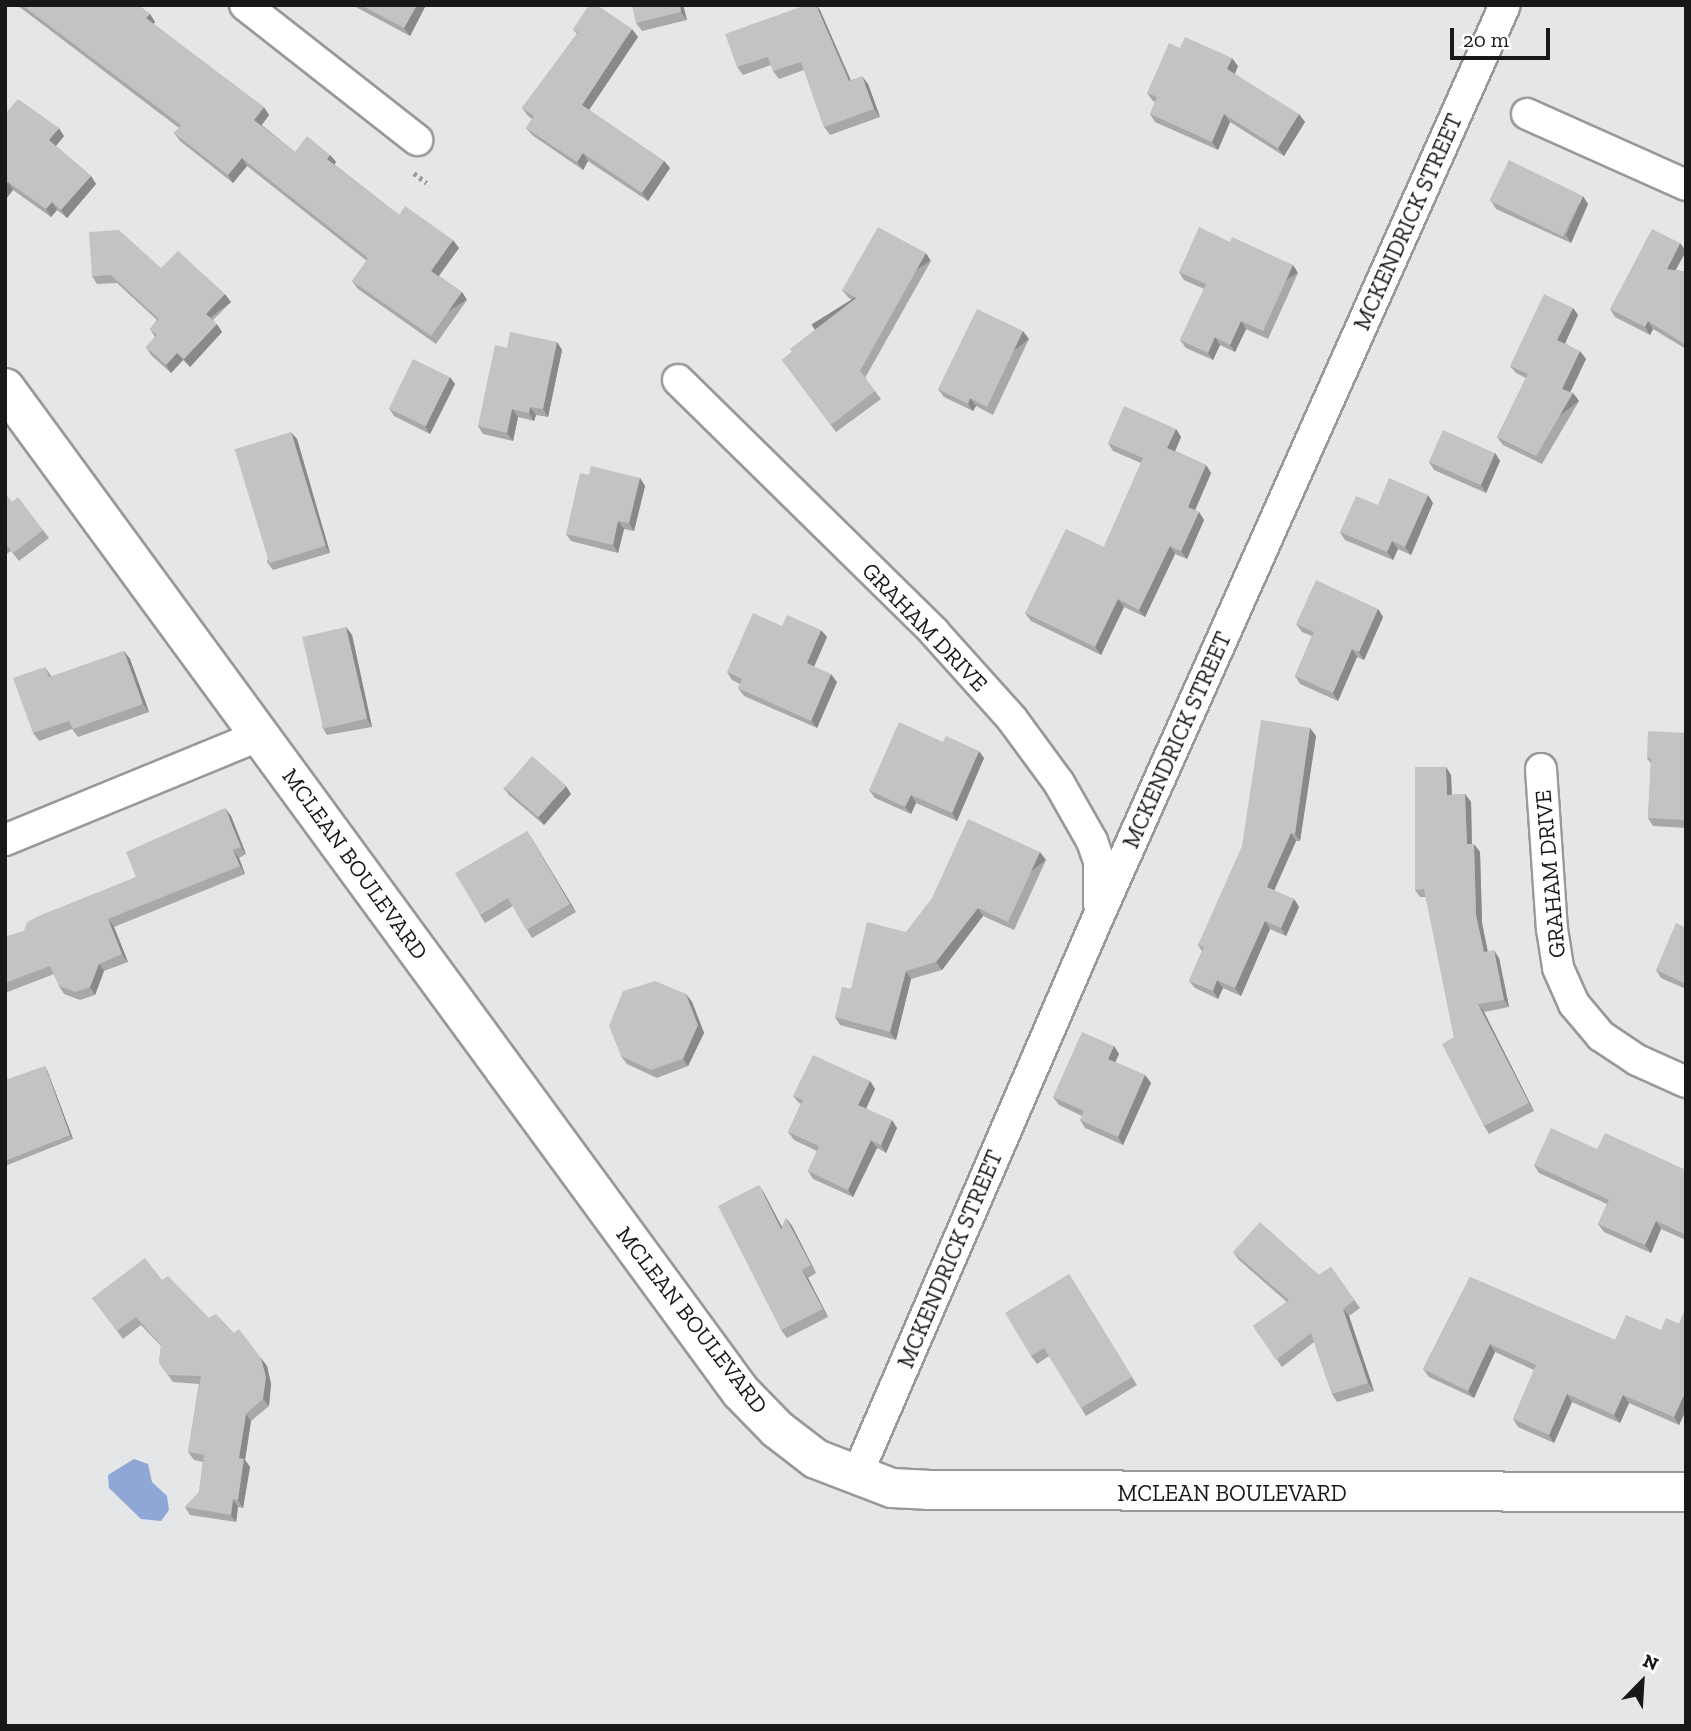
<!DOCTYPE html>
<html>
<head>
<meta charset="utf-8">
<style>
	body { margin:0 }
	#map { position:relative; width:1691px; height:1731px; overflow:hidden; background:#e4e6e7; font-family:"Zilla Slab",serif }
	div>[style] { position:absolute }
	.water>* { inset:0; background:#8fa7d7 }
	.path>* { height:4.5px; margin-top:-2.25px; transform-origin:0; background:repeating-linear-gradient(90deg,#9a9b9c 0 3.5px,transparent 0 7px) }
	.roads { filter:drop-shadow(2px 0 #97999a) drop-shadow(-2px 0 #97999a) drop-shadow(0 2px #97999a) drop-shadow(0 -2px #97999a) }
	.street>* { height:30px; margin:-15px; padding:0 15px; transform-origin:15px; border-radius:15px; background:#fff }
	.secondary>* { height:38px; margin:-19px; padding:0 19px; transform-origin:19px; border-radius:19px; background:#fff }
	.wall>* { inset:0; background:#a9a8a7 }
	.shaded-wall>* { inset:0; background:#8a8888; transform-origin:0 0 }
	.building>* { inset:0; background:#c5c3c2; transform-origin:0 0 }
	span { translate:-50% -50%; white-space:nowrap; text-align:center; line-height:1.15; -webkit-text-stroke:6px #fff; paint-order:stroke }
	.street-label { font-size:23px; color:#171818 }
	.frame { position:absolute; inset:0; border:7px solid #171818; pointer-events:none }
	.north { position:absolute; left:1607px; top:1647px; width:70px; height:70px; -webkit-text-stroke:5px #fff; paint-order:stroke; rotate:24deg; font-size:19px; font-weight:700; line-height:28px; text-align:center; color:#171818 }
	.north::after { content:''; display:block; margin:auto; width:24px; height:32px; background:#171818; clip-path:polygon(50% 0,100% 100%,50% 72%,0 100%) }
	.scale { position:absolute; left:1450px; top:28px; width:100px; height:32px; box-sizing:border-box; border:4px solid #171818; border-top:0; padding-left:9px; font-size:21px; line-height:24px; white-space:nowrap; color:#171818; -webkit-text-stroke:5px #fff; paint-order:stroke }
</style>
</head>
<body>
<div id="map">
	<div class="water">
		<i style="clip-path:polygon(134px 1459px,148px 1464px,152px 1482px,167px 1496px,169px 1510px,161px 1521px,141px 1519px,109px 1488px,108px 1475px)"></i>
	</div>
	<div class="path">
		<i style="left:414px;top:173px;width:16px;rotate:38deg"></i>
	</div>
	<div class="roads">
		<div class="street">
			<i style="left:245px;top:5px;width:219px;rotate:38.1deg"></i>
			<i style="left:1527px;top:114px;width:174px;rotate:24.1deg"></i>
			<i style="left:678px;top:380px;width:359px;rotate:44.5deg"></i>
			<i style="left:934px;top:632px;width:117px;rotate:48.1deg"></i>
			<i style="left:1012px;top:719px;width:79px;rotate:53.7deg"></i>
			<i style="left:1059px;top:783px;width:67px;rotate:60.4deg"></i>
			<i style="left:1092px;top:841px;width:21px;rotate:71deg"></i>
			<i style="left:1099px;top:861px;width:43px;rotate:90deg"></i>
			<i style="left:1541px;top:769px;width:160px;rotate:86.1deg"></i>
			<i style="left:1552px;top:929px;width:39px;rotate:81deg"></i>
			<i style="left:1558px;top:968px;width:39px;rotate:66deg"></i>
			<i style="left:1574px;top:1004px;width:42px;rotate:49.8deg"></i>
			<i style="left:1601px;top:1036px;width:43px;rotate:33.7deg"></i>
			<i style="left:1637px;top:1060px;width:54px;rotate:24.2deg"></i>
			<i style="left:5px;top:840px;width:277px;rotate:-22.3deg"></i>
			<i style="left:856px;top:1477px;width:612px;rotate:-66.62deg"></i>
			<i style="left:1099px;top:915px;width:996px;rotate:-65.96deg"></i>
		</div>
		<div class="secondary">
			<i style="left:5px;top:388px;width:1245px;rotate:53.76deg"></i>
			<i style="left:741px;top:1392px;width:52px;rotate:45.8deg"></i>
			<i style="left:777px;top:1429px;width:49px;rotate:37.6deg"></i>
			<i style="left:816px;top:1459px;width:81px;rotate:20.9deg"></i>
			<i style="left:892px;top:1488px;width:35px;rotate:3deg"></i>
			<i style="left:927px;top:1490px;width:759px;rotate:0.15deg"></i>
		</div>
	</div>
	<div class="wall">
		<i style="clip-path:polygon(17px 5px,138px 5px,150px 14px,155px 22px,154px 24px,269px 115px,262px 125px,295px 152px,330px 155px,336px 162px,334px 164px,399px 215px,459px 248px,439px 276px,462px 292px,467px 300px,436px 344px,358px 289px,352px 281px,367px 261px,247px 166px,233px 183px,180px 141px,174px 133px,179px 128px)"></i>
		<i style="clip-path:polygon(352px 5px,426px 5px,410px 36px)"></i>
		<i style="clip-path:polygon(683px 5px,687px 20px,642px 31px,636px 23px)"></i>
		<i style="clip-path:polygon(806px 5px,816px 5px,820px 10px,851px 80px,868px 84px,880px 117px,830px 135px,824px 127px,804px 70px,779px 79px,773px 71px,771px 65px,743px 75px,737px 67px)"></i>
		<i style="clip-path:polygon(573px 29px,638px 37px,589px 110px,664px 161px,670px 168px,648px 201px,588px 161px,583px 170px,532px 135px,526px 128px,532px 119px,528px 116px,522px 108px,577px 34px)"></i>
		<i style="clip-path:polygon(1180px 48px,1238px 66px,1235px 74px,1305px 122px,1284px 156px,1230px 122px,1218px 150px,1155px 122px,1150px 114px,1155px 102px,1153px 101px,1147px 93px)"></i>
		<i style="clip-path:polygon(5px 114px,64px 136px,56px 146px,91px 176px,96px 184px,67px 218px,57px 210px,51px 217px,13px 190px,5px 200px)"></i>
		<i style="clip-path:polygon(1491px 201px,1588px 204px,1571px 243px,1496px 209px)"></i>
		<i style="clip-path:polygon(1230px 242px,1293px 265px,1298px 273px,1268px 339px,1246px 329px,1235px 352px,1220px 345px,1213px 360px,1186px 348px,1180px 340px,1204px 289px,1184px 280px,1179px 272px)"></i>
		<i style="clip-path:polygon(1686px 251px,1676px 270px,1686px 272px,1686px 349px,1653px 329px,1650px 335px,1615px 317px,1610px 309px)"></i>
		<i style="clip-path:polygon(931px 261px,865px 378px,881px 399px,836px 432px,782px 360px,853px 301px,848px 297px,842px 290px)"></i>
		<i style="clip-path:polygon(161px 268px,231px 302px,213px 320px,222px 332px,190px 367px,183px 360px,171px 373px,151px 355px,146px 347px,155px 337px,150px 329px,157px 320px,117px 283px,97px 284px,92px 276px)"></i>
		<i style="clip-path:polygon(1573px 308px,1578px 315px,1565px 343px,1586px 359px,1570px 392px,1573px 393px,1579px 401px,1542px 464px,1503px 445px,1497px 437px,1526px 378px,1516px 373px,1510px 366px)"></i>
		<i style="clip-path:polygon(1029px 339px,993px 415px,976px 406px,973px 411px,944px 397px,938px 389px)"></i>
		<i style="clip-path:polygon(557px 342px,562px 350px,548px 417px,536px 415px,534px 421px,518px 417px,513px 441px,483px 434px,478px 426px,507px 348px)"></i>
		<i style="clip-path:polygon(455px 384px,430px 434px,394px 416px,389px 408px)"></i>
		<i style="clip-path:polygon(1176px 429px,1181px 437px,1175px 451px,1206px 465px,1211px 473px,1195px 510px,1199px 512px,1204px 520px,1187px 559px,1175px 554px,1145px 617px,1124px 607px,1101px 655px,1031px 621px,1025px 613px,1104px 547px,1141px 463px,1113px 451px,1108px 443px)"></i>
		<i style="clip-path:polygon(297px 439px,330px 553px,273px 570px,267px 562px)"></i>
		<i style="clip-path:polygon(1495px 453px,1500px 461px,1486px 493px,1434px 470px,1429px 462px)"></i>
		<i style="clip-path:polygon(589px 475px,640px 478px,645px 486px,634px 531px,624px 529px,618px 553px,571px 541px,566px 534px)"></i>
		<i style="clip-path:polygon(5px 494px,12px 502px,43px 530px,49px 538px,19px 561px,11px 551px,5px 555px)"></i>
		<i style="clip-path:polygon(1433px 503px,1411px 555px,1398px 549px,1393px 560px,1345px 540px,1340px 532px,1378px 505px)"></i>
		<i style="clip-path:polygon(1378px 609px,1383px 617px,1364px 660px,1357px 657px,1338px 701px,1300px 684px,1295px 676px,1312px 636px,1302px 632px,1296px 624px)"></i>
		<i style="clip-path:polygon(782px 626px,827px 637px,814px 667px,837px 682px,817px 728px,744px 696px,738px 688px,740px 684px,732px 680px,727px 672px)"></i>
		<i style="clip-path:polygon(346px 627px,352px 635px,372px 727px,327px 735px,322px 727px)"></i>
		<i style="clip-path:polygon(124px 651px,130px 659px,149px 712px,78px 737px,72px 729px,39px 741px,33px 733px,45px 667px,52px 677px)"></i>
		<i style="clip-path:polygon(1310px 728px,1316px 736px,1300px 841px,1296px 841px,1274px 891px,1294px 899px,1299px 907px,1286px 936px,1270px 929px,1241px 996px,1223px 988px,1218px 999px,1195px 988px,1189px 981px,1202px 951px,1198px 945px)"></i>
		<i style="clip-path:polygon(1686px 733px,1686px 828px,1653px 826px,1648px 818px,1651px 764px,1647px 758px)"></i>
		<i style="clip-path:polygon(943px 742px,984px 758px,957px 821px,916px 803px,911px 814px,875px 798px,869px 790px)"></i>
		<i style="clip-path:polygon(1446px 767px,1451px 775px,1452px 795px,1465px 794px,1471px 802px,1472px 844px,1480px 852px,1482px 923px,1488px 951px,1499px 958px,1509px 1007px,1484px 1012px,1534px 1111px,1489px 1134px,1484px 1126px,1454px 1037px,1426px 897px,1420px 897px,1415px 890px)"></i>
		<i style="clip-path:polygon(503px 787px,571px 794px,544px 825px,509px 795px)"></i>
		<i style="clip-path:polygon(231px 816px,246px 854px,239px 858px,245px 874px,114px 927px,128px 962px,104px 971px,95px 995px,80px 1000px,64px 994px,59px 986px,54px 974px,5px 993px,5px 937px,24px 931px,136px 877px)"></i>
		<i style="clip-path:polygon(527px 831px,576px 912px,532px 938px,513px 906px,485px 923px,480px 915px)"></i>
		<i style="clip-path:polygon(1046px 860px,1014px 930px,983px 916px,942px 970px,911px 979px,896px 1040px,840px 1025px,835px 1017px,851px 989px,906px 932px)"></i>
		<i style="clip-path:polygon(1686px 928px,1686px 989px,1661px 978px,1656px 970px)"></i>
		<i style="clip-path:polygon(686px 994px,692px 1002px,704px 1033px,688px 1066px,657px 1078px,627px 1064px,621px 1056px)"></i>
		<i style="clip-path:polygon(1114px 1046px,1119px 1054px,1115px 1062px,1145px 1075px,1151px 1083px,1123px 1145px,1085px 1128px,1080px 1120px,1082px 1116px,1059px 1105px,1053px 1097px)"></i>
		<i style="clip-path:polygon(47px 1070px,73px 1139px,5px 1166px,5px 1080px)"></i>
		<i style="clip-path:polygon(870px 1081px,875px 1089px,866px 1108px,897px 1128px,886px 1153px,877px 1148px,853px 1197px,813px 1179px,808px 1171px,817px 1151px,794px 1140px,788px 1132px,801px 1104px,799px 1103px,793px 1096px)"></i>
		<i style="clip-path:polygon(1597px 1149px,1686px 1170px,1686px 1240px,1661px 1229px,1651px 1253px,1604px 1232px,1598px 1224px,1607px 1204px,1539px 1173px,1534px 1165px)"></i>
		<i style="clip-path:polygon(764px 1193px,782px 1227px,786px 1218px,792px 1226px,816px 1273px,808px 1278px,828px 1317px,787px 1338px,781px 1330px)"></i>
		<i style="clip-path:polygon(1233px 1252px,1319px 1275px,1331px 1267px,1360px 1308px,1349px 1316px,1374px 1391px,1337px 1402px,1332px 1394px,1314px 1342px,1282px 1367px,1253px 1326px,1287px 1302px,1239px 1260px)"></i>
		<i style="clip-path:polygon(1069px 1274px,1137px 1385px,1086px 1416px,1049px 1356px,1037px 1364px,1031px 1356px)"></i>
		<i style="clip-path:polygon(1470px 1277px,1615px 1340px,1661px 1330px,1679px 1324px,1686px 1308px,1686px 1410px,1679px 1425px,1629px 1403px,1620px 1423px,1572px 1402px,1554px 1443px,1518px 1427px,1513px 1419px,1534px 1370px,1495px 1352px,1474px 1398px,1429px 1377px,1423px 1369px)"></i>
		<i style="clip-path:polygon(162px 1280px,267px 1366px,271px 1384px,269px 1406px,251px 1421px,245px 1460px,250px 1467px,243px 1508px,238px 1507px,236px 1522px,190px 1515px,185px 1507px,199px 1492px,203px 1462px,194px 1460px,188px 1452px,199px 1384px,173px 1382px,159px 1363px,161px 1346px,141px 1325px,123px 1339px,92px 1298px)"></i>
	</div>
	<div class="shaded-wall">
		<i style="clip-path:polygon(417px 5px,426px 5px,410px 36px,404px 28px)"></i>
		<i style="clip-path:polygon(680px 5px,683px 5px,687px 20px,681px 12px)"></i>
		<i style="clip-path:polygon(816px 5px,820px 10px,854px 89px,849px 81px)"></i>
		<i style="clip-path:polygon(150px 14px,155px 22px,152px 26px,146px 18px)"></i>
		<i style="clip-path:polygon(632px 29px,638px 37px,587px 113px,582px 105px)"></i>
		<i style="clip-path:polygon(1232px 58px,1238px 66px,1233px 77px,1227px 69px)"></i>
		<i style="clip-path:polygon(862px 76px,868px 84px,880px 117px,874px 109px)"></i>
		<i style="clip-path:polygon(264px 107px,269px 115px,260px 127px,254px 120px)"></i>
		<i style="clip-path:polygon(1224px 114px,1230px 122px,1218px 150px,1212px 142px)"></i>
		<i style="clip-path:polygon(1299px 114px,1305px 122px,1284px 156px,1278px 148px)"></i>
		<i style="clip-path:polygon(59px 128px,64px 136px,54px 148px,49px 140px)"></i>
		<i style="clip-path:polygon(583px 153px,588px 161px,583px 170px,577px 162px)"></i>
		<i style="clip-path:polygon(330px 155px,336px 162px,333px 167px,327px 159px)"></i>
		<i style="clip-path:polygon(242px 158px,247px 166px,233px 183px,228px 175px)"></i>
		<i style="clip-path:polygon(664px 161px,670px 168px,648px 201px,642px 193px)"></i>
		<i style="clip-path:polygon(91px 176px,96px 184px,67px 218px,61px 210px)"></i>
		<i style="clip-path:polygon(8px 182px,13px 190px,5px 200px,5px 186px)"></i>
		<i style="clip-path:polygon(1583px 196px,1588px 204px,1571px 243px,1566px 235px)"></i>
		<i style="clip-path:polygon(52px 202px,57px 210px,51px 217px,46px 209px)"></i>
		<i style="clip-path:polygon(453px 240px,459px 248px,437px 278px,431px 271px)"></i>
		<i style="clip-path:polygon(1680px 243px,1686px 251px,1672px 276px,1667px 269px)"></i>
		<i style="left:926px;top:253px;width:9px;height:135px;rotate:58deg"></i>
		<i style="left:1293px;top:265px;width:9px;height:72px;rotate:58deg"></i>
		<i style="left:462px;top:292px;width:9px;height:54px;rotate:58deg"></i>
		<i style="left:225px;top:294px;width:10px;height:28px;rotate:53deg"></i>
		<i style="clip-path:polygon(1573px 308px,1578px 315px,1563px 348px,1557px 340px)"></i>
		<i style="clip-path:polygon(1241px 321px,1246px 329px,1235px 352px,1230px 345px)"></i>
		<i style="clip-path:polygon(1648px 321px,1653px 329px,1650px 335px,1645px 327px)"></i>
		<i style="clip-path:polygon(217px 324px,222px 332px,190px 367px,184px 359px)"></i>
		<i style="left:1023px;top:331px;width:10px;height:84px;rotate:53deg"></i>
		<i style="clip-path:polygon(1215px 337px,1220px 345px,1213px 360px,1208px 353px)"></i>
		<i style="clip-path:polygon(557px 342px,562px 350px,548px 417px,543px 409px)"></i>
		<i style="clip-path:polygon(1580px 351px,1586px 359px,1568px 397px,1562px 389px)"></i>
		<i style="clip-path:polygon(177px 353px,183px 360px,171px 373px,166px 365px)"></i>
		<i style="clip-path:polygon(450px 377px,455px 384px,430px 434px,425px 426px)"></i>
		<i style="left:1573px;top:393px;width:10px;height:73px;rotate:53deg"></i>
		<i style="clip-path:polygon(970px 398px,976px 406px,973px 411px,968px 404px)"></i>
		<i style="clip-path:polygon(530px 407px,536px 415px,534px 421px,529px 413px)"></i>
		<i style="clip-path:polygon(512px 409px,518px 417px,513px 441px,507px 433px)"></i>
		<i style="clip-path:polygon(1176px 429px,1181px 437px,1173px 456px,1167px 448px)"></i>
		<i style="clip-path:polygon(291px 432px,297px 439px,330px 553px,325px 546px)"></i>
		<i style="clip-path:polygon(1495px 453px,1500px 461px,1486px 493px,1481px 485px)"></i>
		<i style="clip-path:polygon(1206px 465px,1211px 473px,1193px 515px,1188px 507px)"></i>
		<i style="clip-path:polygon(640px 478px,645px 486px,634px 531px,629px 523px)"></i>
		<i style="clip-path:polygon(1428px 495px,1433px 503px,1411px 555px,1405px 547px)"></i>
		<i style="clip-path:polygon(1199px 512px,1204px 520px,1187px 559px,1181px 551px)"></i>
		<i style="clip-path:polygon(618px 521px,624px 529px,618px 553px,613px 545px)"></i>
		<i style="clip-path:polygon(1392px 541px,1398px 549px,1393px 560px,1387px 552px)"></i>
		<i style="clip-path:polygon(1170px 546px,1175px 554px,1145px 617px,1139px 610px)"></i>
		<i style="clip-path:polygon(1118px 599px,1124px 607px,1101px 655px,1095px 647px)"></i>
		<i style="clip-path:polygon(1378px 609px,1383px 617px,1364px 660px,1359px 652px)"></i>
		<i style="clip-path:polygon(346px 627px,352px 635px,372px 727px,367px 719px)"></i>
		<i style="clip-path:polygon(821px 630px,827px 637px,812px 671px,807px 663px)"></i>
		<i style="clip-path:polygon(1352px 649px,1357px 657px,1338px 701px,1333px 693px)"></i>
		<i style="clip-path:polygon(124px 651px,130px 659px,149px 712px,143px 704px)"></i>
		<i style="clip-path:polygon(831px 674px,837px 682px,817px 728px,811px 721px)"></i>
		<i style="clip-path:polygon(1310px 728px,1316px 736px,1300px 841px,1295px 834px)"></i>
		<i style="clip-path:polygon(979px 751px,984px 758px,957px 821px,952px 813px)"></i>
		<i style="clip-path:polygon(1446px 767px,1451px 775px,1452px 803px,1447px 795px)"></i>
		<i style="clip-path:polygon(566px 786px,571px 794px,544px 825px,538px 817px)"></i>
		<i style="clip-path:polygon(1465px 794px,1471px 802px,1472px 852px,1467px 844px)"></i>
		<i style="clip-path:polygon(911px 795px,916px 803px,911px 814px,905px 807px)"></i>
		<i style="clip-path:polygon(225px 808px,231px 816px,246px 854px,241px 847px)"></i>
		<i style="clip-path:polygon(527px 831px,532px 839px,576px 912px,570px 904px)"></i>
		<i style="clip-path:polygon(1291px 833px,1296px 841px,1272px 895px,1267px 887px)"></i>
		<i style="clip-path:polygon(1474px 844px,1480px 852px,1482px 923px,1489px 960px,1484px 952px,1476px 915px)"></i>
		<i style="clip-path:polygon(233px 850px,239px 858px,245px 874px,240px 866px)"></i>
		<i style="left:1040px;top:852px;width:10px;height:77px;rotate:53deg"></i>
		<i style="clip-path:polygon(1294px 899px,1299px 907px,1286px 936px,1281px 928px)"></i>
		<i style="clip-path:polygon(978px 908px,983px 916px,942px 970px,936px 962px)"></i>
		<i style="clip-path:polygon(108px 919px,114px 927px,128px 962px,122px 954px)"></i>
		<i style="clip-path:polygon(1265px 921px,1270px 929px,1241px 996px,1235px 988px)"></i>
		<i style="clip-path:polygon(1494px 950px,1499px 958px,1509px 1007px,1504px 1000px)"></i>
		<i style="clip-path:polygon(99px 964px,104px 971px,95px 995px,90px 987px)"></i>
		<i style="clip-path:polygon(906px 971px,911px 979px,896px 1040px,890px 1032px)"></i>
		<i style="clip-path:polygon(1217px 980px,1223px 988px,1218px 999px,1213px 991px)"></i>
		<i style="clip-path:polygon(686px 994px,692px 1002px,704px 1033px,688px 1066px,683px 1059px)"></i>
		<i style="clip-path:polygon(1478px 1004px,1484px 1012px,1534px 1111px,1529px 1103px)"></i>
		<i style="clip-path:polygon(1114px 1046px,1119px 1054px,1113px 1067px,1108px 1059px)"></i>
		<i style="clip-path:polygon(45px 1066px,47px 1070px,73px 1139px,70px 1135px)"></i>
		<i style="clip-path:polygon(1145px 1075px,1151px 1083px,1123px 1145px,1118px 1137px)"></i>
		<i style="clip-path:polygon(870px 1081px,875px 1089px,864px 1113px,858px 1105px)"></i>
		<i style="clip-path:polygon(892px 1120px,897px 1128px,886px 1153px,881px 1145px)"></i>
		<i style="clip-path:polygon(871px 1140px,877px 1148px,853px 1197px,848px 1190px)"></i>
		<i style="clip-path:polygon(759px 1185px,764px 1193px,787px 1237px,781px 1229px)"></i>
		<i style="clip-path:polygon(786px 1218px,792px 1226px,816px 1273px,811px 1265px)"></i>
		<i style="clip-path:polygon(1656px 1221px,1661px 1229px,1651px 1253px,1645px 1245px)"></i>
		<i style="clip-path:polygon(802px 1270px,808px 1278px,828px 1317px,823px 1309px)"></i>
		<i style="clip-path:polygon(1343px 1309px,1349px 1316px,1374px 1391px,1368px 1383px)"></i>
		<i style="clip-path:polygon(1490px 1344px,1495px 1352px,1474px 1398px,1468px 1391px)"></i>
		<i style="clip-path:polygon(261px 1358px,267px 1366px,271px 1384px,269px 1406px,263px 1399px)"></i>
		<i style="clip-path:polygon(1567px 1394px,1572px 1402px,1554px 1443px,1549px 1435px)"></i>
		<i style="clip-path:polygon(1623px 1395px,1629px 1403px,1620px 1423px,1614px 1415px)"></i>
		<i style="clip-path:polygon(1684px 1395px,1686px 1398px,1686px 1410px,1679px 1425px,1674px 1417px)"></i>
		<i style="clip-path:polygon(246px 1414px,251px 1421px,245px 1460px,250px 1467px,243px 1508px,238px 1500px,239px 1458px)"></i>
		<i style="clip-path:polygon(233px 1499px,238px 1507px,236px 1522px,231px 1515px)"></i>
	</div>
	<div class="building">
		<i style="clip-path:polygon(22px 5px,138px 5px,150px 14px,146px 18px,264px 107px,254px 120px,295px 152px,307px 136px,330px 155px,327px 159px,399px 215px,405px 206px,453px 240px,431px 271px,462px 292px,431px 336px,352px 281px,368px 258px,242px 158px,228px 175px,174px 133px,181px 125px)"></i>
		<i style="clip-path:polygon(361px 5px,417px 5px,404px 28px)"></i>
		<i style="clip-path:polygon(589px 5px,597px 5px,632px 29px,582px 105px,664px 161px,642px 193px,583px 153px,577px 162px,526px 128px,534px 116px,522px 108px,578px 32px,573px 29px)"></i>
		<i style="clip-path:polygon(632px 5px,680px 5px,681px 12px,636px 23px)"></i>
		<i style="clip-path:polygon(806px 5px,816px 5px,849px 81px,862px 76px,874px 109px,824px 127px,801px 62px,773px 71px,768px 57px,737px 67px,725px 34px)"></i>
		<i style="clip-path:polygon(1185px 37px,1232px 58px,1227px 69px,1299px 114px,1278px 148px,1224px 114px,1212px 142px,1150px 114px,1157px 97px,1147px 93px,1169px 43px,1180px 48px)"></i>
		<i style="clip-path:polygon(18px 99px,59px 128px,49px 140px,91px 176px,61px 210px,52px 202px,46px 209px,8px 182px,5px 186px,5px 114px)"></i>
		<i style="left:1509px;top:160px;width:82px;height:45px;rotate:26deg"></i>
		<i style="clip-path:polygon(878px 227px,926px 253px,860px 371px,875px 391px,831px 425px,782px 360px,792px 352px,790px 349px,856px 298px,842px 290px)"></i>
		<i style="clip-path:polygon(1199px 227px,1230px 242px,1232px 237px,1293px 265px,1263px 331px,1241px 321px,1230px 345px,1215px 337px,1208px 353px,1180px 340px,1206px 284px,1179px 272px)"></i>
		<i style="clip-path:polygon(1652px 229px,1680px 243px,1667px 269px,1686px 272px,1686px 345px,1648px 321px,1645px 327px,1610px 309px)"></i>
		<i style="clip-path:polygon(119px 230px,161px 268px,178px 251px,225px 294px,206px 314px,217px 324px,184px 359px,177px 353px,166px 365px,146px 347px,157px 335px,150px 329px,159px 319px,111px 275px,92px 276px,89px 232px)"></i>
		<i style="clip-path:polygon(1544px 294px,1573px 308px,1557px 340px,1580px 351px,1562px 389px,1573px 393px,1536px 456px,1497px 437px,1528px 374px,1510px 366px)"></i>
		<i style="clip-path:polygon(977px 309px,1023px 331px,987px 407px,970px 398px,968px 404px,938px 389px)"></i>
		<i style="clip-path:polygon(510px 332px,557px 342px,543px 409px,530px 407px,529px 413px,512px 409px,507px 433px,478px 426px,495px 345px,507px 348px)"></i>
		<i style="left:413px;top:359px;width:41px;height:55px;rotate:26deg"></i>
		<i style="clip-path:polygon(1124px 406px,1176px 429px,1167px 448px,1206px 465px,1188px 507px,1199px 512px,1181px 551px,1170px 546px,1139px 610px,1118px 599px,1095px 647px,1025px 613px,1066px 529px,1104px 547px,1143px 458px,1108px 443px)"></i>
		<i style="left:1443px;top:430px;width:57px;height:35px;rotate:24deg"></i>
		<i style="left:291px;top:432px;width:119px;height:59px;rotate:73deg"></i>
		<i style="clip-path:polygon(591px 466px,640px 478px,629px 523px,618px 521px,613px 545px,566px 534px,580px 473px,589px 475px)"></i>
		<i style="clip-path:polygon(1389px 478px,1428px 495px,1405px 547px,1392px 541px,1387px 552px,1340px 532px,1356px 496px,1378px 505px)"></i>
		<i style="clip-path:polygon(5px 494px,12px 502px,18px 497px,43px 530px,13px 553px,5px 543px)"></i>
		<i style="clip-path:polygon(1316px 580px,1378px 609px,1359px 652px,1352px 649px,1333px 693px,1295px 676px,1314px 632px,1296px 624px)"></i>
		<i style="clip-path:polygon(753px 613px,782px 626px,787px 615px,821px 630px,807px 663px,831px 674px,811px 721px,738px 688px,742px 679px,727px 672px)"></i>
		<i style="left:346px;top:627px;width:94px;height:45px;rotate:77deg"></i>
		<i style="clip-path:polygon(124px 651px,143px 704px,73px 729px,69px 721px,33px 733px,13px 678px,45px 667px,49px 677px)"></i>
		<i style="clip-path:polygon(1261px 720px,1310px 728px,1295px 834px,1291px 833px,1267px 887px,1294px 899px,1281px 928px,1265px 921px,1235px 988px,1217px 980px,1213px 991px,1189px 981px,1204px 947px,1198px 945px,1242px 846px)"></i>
		<i style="clip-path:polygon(899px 722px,943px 742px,946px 736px,979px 751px,952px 813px,911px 795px,905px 807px,869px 790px)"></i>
		<i style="clip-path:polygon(1648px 731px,1686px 733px,1686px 820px,1648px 818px,1651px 758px,1647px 758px)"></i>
		<i style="left:532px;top:756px;width:45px;height:42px;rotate:41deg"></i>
		<i style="clip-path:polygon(1415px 767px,1446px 767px,1447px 795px,1465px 794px,1467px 844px,1474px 844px,1476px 915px,1484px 952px,1494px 950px,1504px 1000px,1478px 1004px,1529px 1103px,1484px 1126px,1442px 1044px,1454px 1037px,1424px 889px,1415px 890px)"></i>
		<i style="clip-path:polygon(225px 808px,241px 847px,233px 850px,240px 866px,108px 919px,122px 954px,99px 964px,90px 987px,75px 992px,59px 986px,50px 966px,5px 983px,5px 937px,24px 931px,27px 922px,41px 915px,136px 877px,126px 852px)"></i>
		<i style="clip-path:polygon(968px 819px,1040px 852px,1008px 922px,978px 908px,936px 962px,906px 971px,890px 1032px,835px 1017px,842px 987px,851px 989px,867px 922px,906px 932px,932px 898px)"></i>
		<i style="clip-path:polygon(527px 831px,570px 904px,526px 930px,508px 898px,480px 915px,455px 873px)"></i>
		<i style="clip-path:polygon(1676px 923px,1686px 928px,1686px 984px,1656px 970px)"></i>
		<i style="clip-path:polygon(655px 981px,686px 994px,698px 1025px,683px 1059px,651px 1070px,621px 1056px,609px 1026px,623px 991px)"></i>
		<i style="clip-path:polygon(1082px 1032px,1114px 1046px,1108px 1059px,1145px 1075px,1118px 1137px,1080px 1120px,1084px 1111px,1053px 1097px)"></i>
		<i style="clip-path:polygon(813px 1055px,870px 1081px,858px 1105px,892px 1120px,881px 1145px,871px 1140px,848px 1190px,808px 1171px,819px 1146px,788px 1132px,803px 1100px,793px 1096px)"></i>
		<i style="clip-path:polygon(45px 1066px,70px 1135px,5px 1161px,5px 1080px)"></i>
		<i style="clip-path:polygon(1551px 1128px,1597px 1149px,1605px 1133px,1686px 1170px,1686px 1235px,1656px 1221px,1645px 1245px,1598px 1224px,1609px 1200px,1534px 1165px)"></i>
		<i style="clip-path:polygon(759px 1185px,781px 1229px,786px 1218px,811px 1265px,802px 1270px,823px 1309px,781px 1330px,718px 1206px)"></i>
		<i style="clip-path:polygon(1260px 1222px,1319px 1275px,1331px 1267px,1354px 1300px,1343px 1309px,1368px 1383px,1332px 1394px,1311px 1333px,1276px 1360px,1253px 1326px,1289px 1300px,1233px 1252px)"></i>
		<i style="clip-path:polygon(145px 1258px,162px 1280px,168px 1276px,209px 1318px,216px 1314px,234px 1333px,239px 1329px,261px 1358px,266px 1377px,263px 1399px,246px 1414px,239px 1458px,244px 1459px,238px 1500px,233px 1499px,231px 1515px,185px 1507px,199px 1492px,204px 1455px,188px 1452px,201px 1376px,168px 1375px,159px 1363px,161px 1345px,136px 1317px,117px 1331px,92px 1298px)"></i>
		<i style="clip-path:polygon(1069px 1274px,1132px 1377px,1081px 1408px,1044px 1348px,1031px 1356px,1005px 1313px)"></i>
		<i style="clip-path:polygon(1470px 1277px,1615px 1340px,1626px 1315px,1661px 1330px,1666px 1318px,1679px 1324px,1686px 1308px,1686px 1396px,1684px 1395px,1674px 1417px,1623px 1395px,1614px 1415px,1567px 1394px,1549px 1435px,1513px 1419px,1536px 1365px,1490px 1344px,1468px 1391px,1423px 1369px)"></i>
	</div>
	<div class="street-label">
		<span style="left:1408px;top:222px;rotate:-66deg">MCKENDRICK STREET</span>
		<span style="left:925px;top:627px;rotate:46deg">GRAHAM DRIVE</span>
		<span style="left:1177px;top:740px;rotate:-66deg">MCKENDRICK STREET</span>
		<span style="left:355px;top:864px;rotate:54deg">MCLEAN BOULEVARD</span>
		<span style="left:1550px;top:874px;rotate:-95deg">GRAHAM DRIVE</span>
		<span style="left:950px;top:1259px;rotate:-67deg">MCKENDRICK STREET</span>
		<span style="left:692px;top:1320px;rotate:52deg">MCLEAN BOULEVARD</span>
		<span style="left:1232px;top:1493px">MCLEAN BOULEVARD</span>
	</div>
	<div class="frame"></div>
	<div class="north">N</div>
	<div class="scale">20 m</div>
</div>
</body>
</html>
